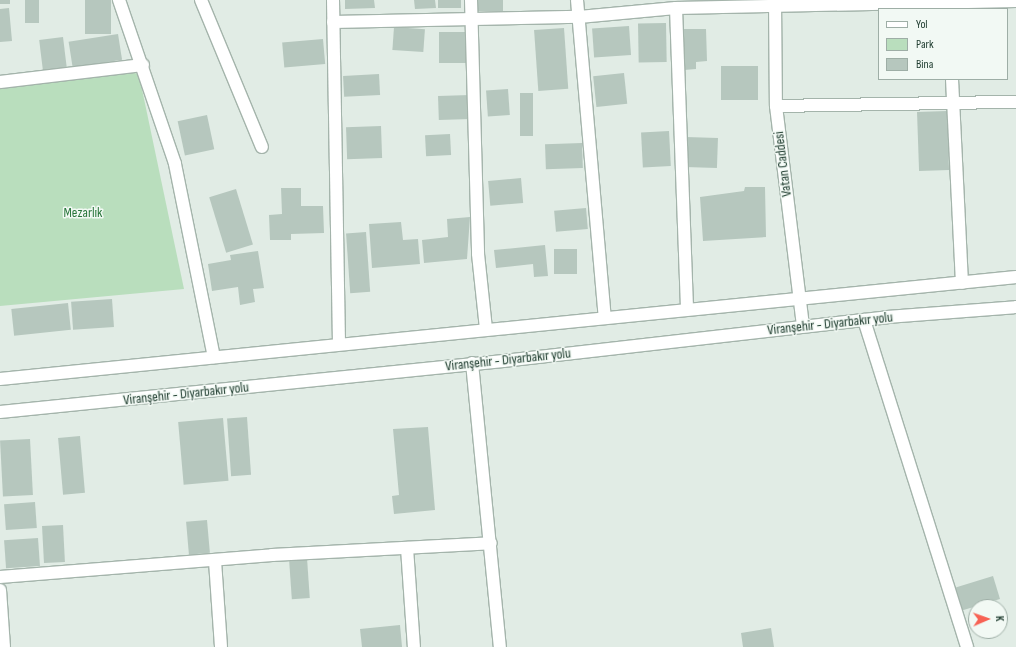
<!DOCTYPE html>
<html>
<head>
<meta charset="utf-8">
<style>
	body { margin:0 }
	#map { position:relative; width:1016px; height:647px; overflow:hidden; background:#e1ece5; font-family:"Sofia Sans Condensed",sans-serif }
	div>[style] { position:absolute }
	.green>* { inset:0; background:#b9debd }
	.building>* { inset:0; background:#b6c7be; transform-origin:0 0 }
	.roads { filter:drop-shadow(1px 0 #a4b4ab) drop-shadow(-1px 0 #a4b4ab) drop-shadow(0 1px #a4b4ab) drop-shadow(0 -1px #a4b4ab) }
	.street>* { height:12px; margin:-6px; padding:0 6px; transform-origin:6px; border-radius:6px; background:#fff }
	.secondary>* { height:12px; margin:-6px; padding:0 6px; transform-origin:6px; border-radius:6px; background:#fff }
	span { translate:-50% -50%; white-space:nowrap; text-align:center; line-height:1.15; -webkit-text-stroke:3px #f2f9f4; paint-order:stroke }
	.street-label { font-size:14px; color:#213e31 }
	.park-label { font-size:14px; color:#29763b }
	.legend { position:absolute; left:878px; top:8px; width:130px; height:72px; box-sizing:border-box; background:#f2f9f4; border:1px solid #9eaea6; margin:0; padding:5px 7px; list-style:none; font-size:12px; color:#213e31 }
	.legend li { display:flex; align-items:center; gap:8px; height:20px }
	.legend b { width:20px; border:1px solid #9eaea6 }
	.north { position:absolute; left:968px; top:599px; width:40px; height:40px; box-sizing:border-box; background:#f2f9f4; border:1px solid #9eaea6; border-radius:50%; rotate:88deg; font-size:11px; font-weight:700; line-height:16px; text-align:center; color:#213e31 }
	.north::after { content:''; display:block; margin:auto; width:14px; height:18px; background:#f76254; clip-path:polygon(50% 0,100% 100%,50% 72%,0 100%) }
</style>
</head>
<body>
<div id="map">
	<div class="green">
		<i style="clip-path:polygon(133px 72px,139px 75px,184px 289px,0 306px,0 88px)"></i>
	</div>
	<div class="building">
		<i style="left:0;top:0;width:10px;height:4px"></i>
		<i style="left:25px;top:0;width:14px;height:23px"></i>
		<i style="left:85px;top:0;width:26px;height:34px"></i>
		<i style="clip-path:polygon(345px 0,374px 0,375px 8px,345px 9px)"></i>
		<i style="clip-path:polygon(414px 0,435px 0,436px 8px,415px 9px)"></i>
		<i style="left:438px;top:0;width:23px;height:8px"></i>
		<i style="left:478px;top:0;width:25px;height:11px"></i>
		<i style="clip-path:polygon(9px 8px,12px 41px,0 42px,0 9px)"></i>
		<i style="left:666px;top:23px;width:39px;height:28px;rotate:89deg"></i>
		<i style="left:629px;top:26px;width:29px;height:37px;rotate:86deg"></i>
		<i style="left:394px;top:27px;width:31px;height:23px;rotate:4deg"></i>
		<i style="left:564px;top:28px;width:61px;height:30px;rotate:86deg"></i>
		<i style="clip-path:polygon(683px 29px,706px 29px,707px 61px,696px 62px,696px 69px,684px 70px)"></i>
		<i style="left:466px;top:32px;width:31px;height:27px;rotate:90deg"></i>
		<i style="left:118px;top:34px;width:26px;height:50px;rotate:81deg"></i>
		<i style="left:63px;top:37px;width:32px;height:24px;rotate:83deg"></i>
		<i style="left:323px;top:39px;width:25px;height:41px;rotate:85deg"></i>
		<i style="left:721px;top:66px;width:37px;height:34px"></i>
		<i style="left:624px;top:73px;width:31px;height:31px;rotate:84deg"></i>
		<i style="left:379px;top:74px;width:21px;height:36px;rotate:87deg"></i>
		<i style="left:508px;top:89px;width:26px;height:22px;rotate:86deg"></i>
		<i style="left:520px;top:93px;width:13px;height:43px"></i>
		<i style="left:470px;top:95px;width:24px;height:32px;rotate:88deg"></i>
		<i style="left:947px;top:111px;width:59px;height:30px;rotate:88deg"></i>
		<i style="left:207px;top:115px;width:35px;height:30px;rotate:78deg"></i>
		<i style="left:381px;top:126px;width:32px;height:35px;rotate:88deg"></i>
		<i style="left:669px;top:131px;width:35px;height:28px;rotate:87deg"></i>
		<i style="left:450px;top:134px;width:21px;height:25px;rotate:87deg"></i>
		<i style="left:686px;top:137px;width:32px;height:30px;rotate:2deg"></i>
		<i style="left:582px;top:143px;width:25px;height:37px;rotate:88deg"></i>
		<i style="left:521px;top:178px;width:25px;height:33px;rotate:85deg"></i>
		<i style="clip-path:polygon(745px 187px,765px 187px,766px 237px,703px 241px,700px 197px,744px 191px)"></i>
		<i style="clip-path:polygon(281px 188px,301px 188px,301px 206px,323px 206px,324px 233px,291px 234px,291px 240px,270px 240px,269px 215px,282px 214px)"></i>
		<i style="left:236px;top:189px;width:58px;height:28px;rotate:73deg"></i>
		<i style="left:586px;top:208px;width:21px;height:32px;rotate:85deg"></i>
		<i style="clip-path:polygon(470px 217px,467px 259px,424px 263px,422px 240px,448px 237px,447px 219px)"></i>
		<i style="clip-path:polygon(401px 222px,403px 240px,418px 239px,420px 264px,372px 268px,369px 224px)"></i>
		<i style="left:366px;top:232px;width:60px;height:20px;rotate:86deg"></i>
		<i style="clip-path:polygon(545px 245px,548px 276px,534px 277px,533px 264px,496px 268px,494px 250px)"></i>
		<i style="left:554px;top:249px;width:23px;height:25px"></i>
		<i style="clip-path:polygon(258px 251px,264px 288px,253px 289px,255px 302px,240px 305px,238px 287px,212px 291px,208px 264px,231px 260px,230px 255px)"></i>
		<i style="left:112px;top:299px;width:28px;height:41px;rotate:86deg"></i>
		<i style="left:68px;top:303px;width:27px;height:57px;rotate:84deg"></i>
		<i style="left:247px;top:417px;width:58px;height:20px;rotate:86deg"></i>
		<i style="left:223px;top:418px;width:63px;height:45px;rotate:85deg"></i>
		<i style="clip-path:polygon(428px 427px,435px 510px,394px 514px,392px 496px,399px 495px,393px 429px)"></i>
		<i style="left:80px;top:436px;width:57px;height:22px;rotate:85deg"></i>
		<i style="left:30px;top:439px;width:56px;height:30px;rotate:87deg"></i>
		<i style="left:35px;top:502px;width:26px;height:31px;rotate:86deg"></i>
		<i style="left:207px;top:520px;width:33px;height:21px;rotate:85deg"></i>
		<i style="left:63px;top:525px;width:37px;height:21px;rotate:87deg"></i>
		<i style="left:38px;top:538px;width:28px;height:34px;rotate:86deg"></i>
		<i style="left:307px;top:558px;width:40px;height:18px;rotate:86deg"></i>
		<i style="left:993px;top:576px;width:24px;height:39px;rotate:73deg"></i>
		<i style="clip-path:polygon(400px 625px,402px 647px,362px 647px,360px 629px)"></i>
		<i style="clip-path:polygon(771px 628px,774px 647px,743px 647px,741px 633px)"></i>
	</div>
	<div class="roads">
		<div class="street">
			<i style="left:119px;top:0;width:173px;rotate:71.1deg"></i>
			<i style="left:175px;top:164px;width:197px;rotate:78.6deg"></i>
			<i style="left:201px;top:0;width:159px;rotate:67.5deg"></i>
			<i style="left:333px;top:0;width:344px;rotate:89deg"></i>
			<i style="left:471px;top:0;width:254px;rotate:88.4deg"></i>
			<i style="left:478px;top:254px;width:75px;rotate:83.9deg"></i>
			<i style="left:577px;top:0;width:318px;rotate:85deg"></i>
			<i style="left:676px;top:8px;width:301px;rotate:87.9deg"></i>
			<i style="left:333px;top:22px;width:246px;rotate:-1.2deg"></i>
			<i style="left:579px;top:17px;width:97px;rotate:-5.3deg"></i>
			<i style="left:676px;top:8px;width:340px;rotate:-1.2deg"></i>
			<i style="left:952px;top:79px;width:204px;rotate:87.2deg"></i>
			<i style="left:0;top:82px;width:144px;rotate:-6.8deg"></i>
			<i style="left:776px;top:106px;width:240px;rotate:-1deg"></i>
			<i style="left:864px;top:320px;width:343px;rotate:72.5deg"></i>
			<i style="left:472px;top:363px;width:285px;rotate:84.4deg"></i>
			<i style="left:407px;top:548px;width:99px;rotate:86deg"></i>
			<i style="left:215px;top:561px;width:86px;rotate:86deg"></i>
			<i style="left:0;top:577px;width:273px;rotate:-4.6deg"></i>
			<i style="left:272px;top:555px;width:219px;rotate:-3.1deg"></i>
			<i style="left:0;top:590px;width:57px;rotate:86deg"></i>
		</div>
		<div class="secondary">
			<i style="left:775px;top:0;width:106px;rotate:89.5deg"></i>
			<i style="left:776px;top:106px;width:222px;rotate:83deg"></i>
			<i style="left:0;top:379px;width:1021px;rotate:-5.73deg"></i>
			<i style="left:0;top:412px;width:506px;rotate:-5.79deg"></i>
			<i style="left:503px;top:361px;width:387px;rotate:-6.5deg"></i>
			<i style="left:887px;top:317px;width:129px;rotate:-4.4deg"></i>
		</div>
	</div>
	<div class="street-label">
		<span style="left:783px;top:164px;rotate:-97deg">Vatan Caddesi</span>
		<span style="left:830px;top:324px;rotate:-6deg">Viranşehir - Diyarbakır yolu</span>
		<span style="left:508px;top:360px;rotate:-6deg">Viranşehir - Diyarbakır yolu</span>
		<span style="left:186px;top:394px;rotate:-6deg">Viranşehir - Diyarbakır yolu</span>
	</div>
	<div class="park-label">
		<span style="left:83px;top:213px">Mezarlık</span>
	</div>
	<ul class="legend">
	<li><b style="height:5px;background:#fff"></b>Yol</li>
	<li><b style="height:11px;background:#b9debd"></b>Park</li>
	<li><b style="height:11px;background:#b6c7be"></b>Bina</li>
	</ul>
	<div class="north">K</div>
</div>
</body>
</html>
